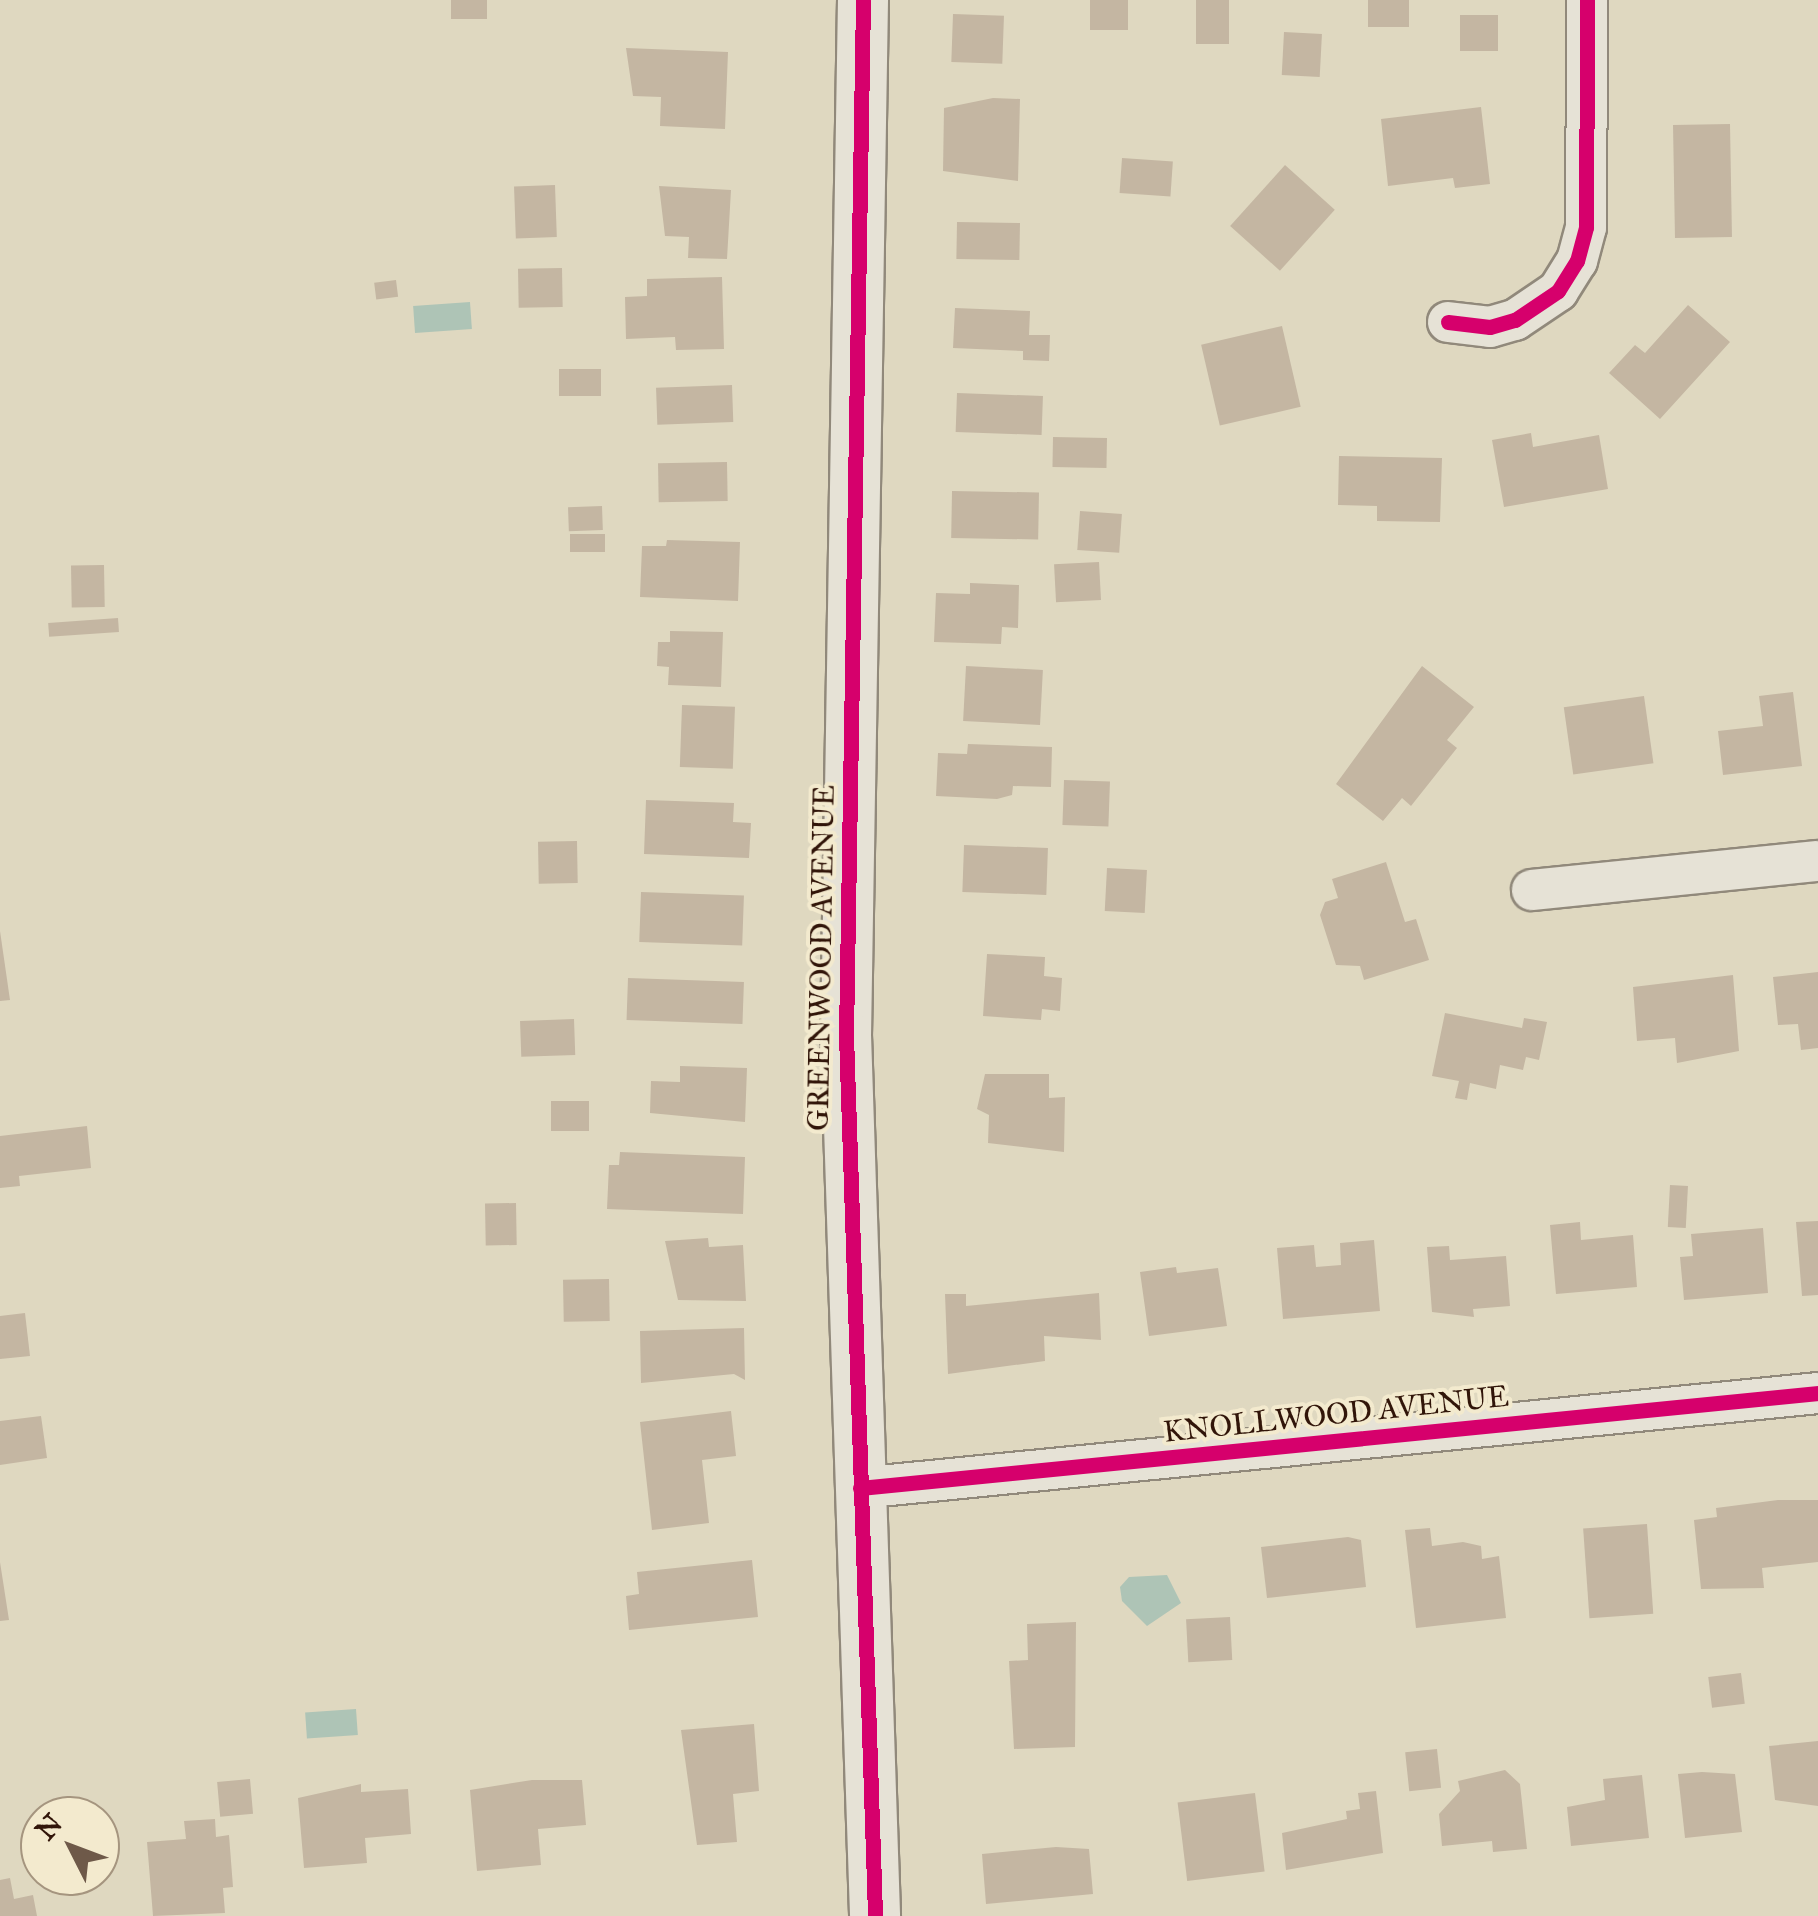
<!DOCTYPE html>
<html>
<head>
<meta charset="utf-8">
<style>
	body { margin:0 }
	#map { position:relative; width:1818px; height:1916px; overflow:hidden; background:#dfd8c0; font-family:"IM FELL Great Primer",serif }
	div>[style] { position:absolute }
	.water>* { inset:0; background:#aec4b6; transform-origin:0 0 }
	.building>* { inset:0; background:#c4b6a2; transform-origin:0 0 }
	.roads { filter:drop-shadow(2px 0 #91897b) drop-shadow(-2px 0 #91897b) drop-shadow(0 2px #91897b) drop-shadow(0 -2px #91897b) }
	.minor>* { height:40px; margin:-20px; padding:0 20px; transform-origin:20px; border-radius:20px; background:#e6e2d6 }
	.tertiary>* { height:50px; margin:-25px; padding:0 25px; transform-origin:25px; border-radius:25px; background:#e6e2d6 }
	.cycleway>* { height:15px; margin:-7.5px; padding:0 7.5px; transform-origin:7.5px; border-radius:7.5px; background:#d6006c }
	span { translate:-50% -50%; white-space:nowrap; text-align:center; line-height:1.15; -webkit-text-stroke:8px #f3eace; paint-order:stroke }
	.street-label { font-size:30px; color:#311509 }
	.north { position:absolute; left:20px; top:1796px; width:100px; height:100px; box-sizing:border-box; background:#f3eace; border:2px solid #a5957f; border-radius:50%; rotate:312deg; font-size:28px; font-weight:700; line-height:40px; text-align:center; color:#311509 }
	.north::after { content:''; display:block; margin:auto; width:35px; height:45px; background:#6e5949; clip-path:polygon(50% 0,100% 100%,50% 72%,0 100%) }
</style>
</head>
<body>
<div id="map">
	<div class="water">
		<i style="left:470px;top:302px;width:27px;height:57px;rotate:86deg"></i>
		<i style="clip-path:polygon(1167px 1575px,1181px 1603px,1147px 1626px,1122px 1601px,1120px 1587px,1129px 1577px)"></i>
		<i style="left:356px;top:1709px;width:26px;height:51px;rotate:86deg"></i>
	</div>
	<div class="building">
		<i style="left:451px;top:0;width:36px;height:19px"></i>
		<i style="left:1090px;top:0;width:38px;height:30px"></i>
		<i style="left:1196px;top:0;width:33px;height:44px"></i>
		<i style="left:1368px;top:0;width:41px;height:27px"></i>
		<i style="left:953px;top:14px;width:51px;height:48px;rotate:2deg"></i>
		<i style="left:1460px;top:15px;width:38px;height:36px"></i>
		<i style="left:1284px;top:32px;width:38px;height:43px;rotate:3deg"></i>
		<i style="clip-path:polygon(626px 48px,728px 52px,725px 129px,660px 126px,661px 97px,633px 96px)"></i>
		<i style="clip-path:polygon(993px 98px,1020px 99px,1018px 181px,943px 171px,944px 108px)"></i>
		<i style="clip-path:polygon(1481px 107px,1490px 184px,1455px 188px,1453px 178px,1388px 186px,1381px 119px)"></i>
		<i style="left:1730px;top:124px;width:113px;height:57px;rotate:89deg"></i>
		<i style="left:1122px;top:158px;width:51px;height:35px;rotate:4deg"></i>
		<i style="left:1285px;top:165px;width:67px;height:82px;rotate:42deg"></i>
		<i style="left:555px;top:185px;width:52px;height:41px;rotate:88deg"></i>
		<i style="clip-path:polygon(659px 186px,731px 190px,727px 259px,688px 258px,689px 237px,665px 236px)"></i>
		<i style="left:957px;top:222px;width:63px;height:37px;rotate:1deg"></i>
		<i style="left:562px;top:268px;width:39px;height:44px;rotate:89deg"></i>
		<i style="clip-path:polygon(722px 277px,724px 349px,676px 350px,675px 337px,626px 339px,625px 297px,647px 296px,647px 279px)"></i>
		<i style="left:396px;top:280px;width:17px;height:22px;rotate:83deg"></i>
		<i style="clip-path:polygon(1688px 305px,1730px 342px,1660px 419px,1609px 373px,1635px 345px,1645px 353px)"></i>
		<i style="clip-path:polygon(955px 308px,1030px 311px,1029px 335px,1050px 335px,1049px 361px,1023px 360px,1023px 351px,953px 348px)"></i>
		<i style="left:1282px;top:326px;width:83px;height:83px;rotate:77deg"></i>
		<i style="left:601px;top:369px;width:27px;height:42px;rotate:90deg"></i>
		<i style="left:732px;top:385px;width:37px;height:76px;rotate:88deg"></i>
		<i style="left:957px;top:393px;width:86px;height:39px;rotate:2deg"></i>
		<i style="clip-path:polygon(1531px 433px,1533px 447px,1599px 435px,1608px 489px,1504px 507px,1492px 440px)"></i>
		<i style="left:1053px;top:437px;width:54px;height:30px;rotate:1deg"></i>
		<i style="clip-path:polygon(1339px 456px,1442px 458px,1440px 522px,1377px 521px,1377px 506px,1338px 505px)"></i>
		<i style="left:727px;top:462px;width:39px;height:69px;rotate:89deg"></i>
		<i style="left:952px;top:491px;width:87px;height:47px;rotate:1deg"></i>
		<i style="left:602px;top:506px;width:24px;height:34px;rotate:88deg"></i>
		<i style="left:1080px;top:511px;width:42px;height:39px;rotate:4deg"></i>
		<i style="left:605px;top:534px;width:18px;height:35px;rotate:90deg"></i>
		<i style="clip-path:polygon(667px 540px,740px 542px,738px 601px,640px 597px,642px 546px,666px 546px)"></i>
		<i style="left:1099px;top:562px;width:38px;height:45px;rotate:87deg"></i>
		<i style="left:104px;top:565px;width:42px;height:33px;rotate:89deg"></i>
		<i style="clip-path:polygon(970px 583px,1019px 585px,1018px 628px,1002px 627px,1001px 644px,934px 642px,936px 593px,970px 594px)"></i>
		<i style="left:118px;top:618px;width:14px;height:70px;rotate:86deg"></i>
		<i style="clip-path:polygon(670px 631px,723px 632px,721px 687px,668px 685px,669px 667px,657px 666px,658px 642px,670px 642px)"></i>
		<i style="left:966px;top:666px;width:77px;height:55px;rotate:3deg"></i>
		<i style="clip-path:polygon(1422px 666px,1474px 707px,1447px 740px,1457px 748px,1411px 806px,1402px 798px,1383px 821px,1336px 784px)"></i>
		<i style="clip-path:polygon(1793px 692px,1802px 766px,1723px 775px,1718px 731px,1763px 726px,1759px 696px)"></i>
		<i style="left:1644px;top:696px;width:68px;height:81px;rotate:82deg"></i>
		<i style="left:682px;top:705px;width:53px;height:62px;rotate:2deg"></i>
		<i style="clip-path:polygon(968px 744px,1052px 747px,1051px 787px,1013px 786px,1012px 795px,997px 799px,936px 796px,938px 753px,967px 754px)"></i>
		<i style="left:1064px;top:780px;width:46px;height:45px;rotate:2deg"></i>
		<i style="clip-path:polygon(646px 800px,734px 803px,733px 822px,751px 823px,749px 858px,644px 854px)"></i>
		<i style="left:577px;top:841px;width:42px;height:39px;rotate:89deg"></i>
		<i style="left:964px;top:845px;width:84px;height:47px;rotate:2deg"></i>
		<i style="clip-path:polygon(1386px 862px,1405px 922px,1416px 919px,1429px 960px,1364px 980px,1360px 966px,1336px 965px,1320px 915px,1325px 902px,1338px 898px,1332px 879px)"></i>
		<i style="left:1107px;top:868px;width:40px;height:43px;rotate:3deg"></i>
		<i style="left:641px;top:892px;width:103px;height:50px;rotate:2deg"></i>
		<i style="clip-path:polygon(0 931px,10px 1000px,0 1001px)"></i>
		<i style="clip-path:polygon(987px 954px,1045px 957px,1044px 976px,1062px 978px,1060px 1011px,1042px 1009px,1041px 1020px,983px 1016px)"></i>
		<i style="clip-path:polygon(1818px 972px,1818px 1048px,1801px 1050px,1798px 1024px,1778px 1025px,1773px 977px)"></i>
		<i style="clip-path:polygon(1733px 975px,1739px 1051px,1677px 1063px,1675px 1038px,1637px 1041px,1633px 987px)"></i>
		<i style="left:628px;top:978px;width:116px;height:42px;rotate:2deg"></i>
		<i style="clip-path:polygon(1445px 1013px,1522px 1028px,1524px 1018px,1547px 1022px,1539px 1060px,1526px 1057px,1523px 1070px,1500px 1065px,1496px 1089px,1470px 1083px,1467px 1100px,1455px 1098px,1459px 1081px,1432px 1076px)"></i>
		<i style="left:574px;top:1019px;width:36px;height:54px;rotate:88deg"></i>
		<i style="clip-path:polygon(680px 1066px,747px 1068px,745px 1122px,650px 1113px,651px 1081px,680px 1082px)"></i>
		<i style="clip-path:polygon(985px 1074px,1049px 1074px,1049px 1098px,1065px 1097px,1064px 1152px,988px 1143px,989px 1115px,977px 1109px)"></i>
		<i style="left:589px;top:1101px;width:30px;height:38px;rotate:90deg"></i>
		<i style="clip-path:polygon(87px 1126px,91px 1168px,19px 1176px,20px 1186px,0 1188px,0 1136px)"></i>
		<i style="clip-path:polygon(620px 1152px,745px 1157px,743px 1214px,607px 1209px,609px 1165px,619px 1165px)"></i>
		<i style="left:1670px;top:1185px;width:18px;height:42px;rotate:3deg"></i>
		<i style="left:516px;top:1203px;width:42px;height:31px;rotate:89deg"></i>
		<i style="clip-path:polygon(1818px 1221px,1818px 1295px,1802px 1296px,1796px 1222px)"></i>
		<i style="clip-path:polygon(1580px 1222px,1581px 1240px,1633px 1235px,1637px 1287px,1556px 1294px,1550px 1225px)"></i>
		<i style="clip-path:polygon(1763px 1228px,1768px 1293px,1684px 1300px,1680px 1257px,1693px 1256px,1691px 1234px)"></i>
		<i style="clip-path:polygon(708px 1238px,709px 1247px,743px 1245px,746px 1301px,678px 1300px,665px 1241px)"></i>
		<i style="clip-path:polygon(1374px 1240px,1380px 1311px,1283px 1319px,1277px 1248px,1314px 1245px,1316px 1267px,1341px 1265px,1340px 1243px)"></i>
		<i style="clip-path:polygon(1449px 1246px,1450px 1260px,1506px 1256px,1510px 1306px,1473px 1309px,1474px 1317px,1432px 1312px,1427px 1247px)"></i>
		<i style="clip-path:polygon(1176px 1267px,1177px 1273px,1218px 1268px,1227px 1326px,1149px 1336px,1140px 1272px)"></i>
		<i style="left:609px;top:1279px;width:42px;height:46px;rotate:89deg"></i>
		<i style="clip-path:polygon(1099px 1293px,1101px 1340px,1044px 1336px,1045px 1361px,948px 1374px,945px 1294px,966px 1294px,966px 1306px)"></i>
		<i style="clip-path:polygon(25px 1313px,30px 1356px,0 1359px,0 1316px)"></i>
		<i style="clip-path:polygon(744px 1328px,745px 1380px,734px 1374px,641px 1383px,640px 1331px)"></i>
		<i style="clip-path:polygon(731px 1411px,736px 1456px,702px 1460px,709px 1523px,652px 1530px,640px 1422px)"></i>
		<i style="clip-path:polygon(41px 1416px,47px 1458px,0 1465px,0 1421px)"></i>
		<i style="clip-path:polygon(1778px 1500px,1818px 1500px,1818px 1562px,1762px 1568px,1764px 1588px,1701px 1589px,1694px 1520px,1717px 1517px,1716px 1508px)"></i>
		<i style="left:1647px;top:1524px;width:90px;height:64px;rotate:86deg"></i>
		<i style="clip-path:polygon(1430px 1528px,1432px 1546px,1463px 1542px,1481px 1546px,1482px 1559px,1499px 1556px,1506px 1618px,1416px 1628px,1405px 1530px)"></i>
		<i style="clip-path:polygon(1348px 1537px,1361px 1540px,1366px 1587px,1267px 1598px,1261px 1547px)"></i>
		<i style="clip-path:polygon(752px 1560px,758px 1617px,629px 1630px,626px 1596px,639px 1594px,637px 1572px)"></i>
		<i style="clip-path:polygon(0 1562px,9px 1620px,0 1621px)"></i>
		<i style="left:1230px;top:1617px;width:43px;height:44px;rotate:87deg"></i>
		<i style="clip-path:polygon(1076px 1622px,1075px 1747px,1014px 1749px,1009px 1661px,1028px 1660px,1027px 1624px)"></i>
		<i style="left:1741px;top:1673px;width:31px;height:33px;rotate:83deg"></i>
		<i style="clip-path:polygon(754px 1724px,759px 1791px,733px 1794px,737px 1842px,697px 1845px,681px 1730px)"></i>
		<i style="clip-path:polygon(1818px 1741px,1818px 1806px,1775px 1800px,1769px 1746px)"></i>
		<i style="left:1437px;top:1749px;width:39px;height:32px;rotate:84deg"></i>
		<i style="clip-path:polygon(1505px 1770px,1520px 1784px,1527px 1849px,1493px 1852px,1492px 1841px,1442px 1846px,1439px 1814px,1460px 1791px,1458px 1781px)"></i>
		<i style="clip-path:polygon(1702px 1772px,1735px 1774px,1742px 1832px,1685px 1838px,1678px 1774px)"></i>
		<i style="clip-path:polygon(1642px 1775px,1649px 1838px,1571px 1846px,1567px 1807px,1605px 1800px,1603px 1779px)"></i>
		<i style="left:250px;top:1779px;width:35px;height:33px;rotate:85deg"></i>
		<i style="clip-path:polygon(532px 1780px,582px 1780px,586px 1825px,538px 1829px,541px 1865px,477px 1871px,470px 1790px)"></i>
		<i style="clip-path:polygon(361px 1784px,361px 1792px,408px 1789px,411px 1834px,365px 1838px,367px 1863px,304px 1868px,298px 1798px)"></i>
		<i style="clip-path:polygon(1376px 1791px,1383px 1853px,1286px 1870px,1282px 1833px,1347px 1819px,1346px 1811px,1360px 1809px,1358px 1793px)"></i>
		<i style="left:1255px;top:1793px;width:79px;height:78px;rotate:83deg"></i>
		<i style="clip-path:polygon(215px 1819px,216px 1837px,229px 1835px,233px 1887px,223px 1888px,225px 1913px,153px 1916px,147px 1842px,186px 1839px,184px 1821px)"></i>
		<i style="clip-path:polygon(1056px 1847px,1089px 1849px,1093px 1894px,986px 1904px,982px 1854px)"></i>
		<i style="clip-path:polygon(10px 1878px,14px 1899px,33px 1895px,37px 1916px,0 1916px,0 1880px)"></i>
	</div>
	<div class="roads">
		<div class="minor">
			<i style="left:1448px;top:322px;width:42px;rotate:6.8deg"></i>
			<i style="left:1490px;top:327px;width:26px;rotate:-16deg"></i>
			<i style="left:1515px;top:320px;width:52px;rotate:-34deg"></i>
			<i style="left:1558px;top:291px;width:36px;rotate:-58deg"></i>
			<i style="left:1577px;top:261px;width:35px;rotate:-75deg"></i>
			<i style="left:1586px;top:227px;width:227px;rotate:-89.7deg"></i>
			<i style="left:1532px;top:890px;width:287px;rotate:-5.8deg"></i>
			<i style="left:860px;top:1488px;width:963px;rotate:-5.66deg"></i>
		</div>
		<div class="tertiary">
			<i style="left:863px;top:0;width:1035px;rotate:90.94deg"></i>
			<i style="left:846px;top:1035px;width:881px;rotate:88.11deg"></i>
		</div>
	</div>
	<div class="cycleway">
		<i style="left:863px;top:0;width:1035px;rotate:90.94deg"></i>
		<i style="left:846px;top:1035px;width:881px;rotate:88.11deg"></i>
		<i style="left:1448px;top:322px;width:42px;rotate:6.8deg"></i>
		<i style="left:1490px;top:327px;width:26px;rotate:-16deg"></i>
		<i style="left:1515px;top:320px;width:52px;rotate:-34deg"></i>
		<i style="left:1558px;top:291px;width:36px;rotate:-58deg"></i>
		<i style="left:1577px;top:261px;width:35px;rotate:-75deg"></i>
		<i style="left:1586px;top:227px;width:227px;rotate:-89.7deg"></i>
		<i style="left:860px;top:1488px;width:963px;rotate:-5.66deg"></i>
	</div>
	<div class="street-label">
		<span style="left:821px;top:958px;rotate:-89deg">GREENWOOD AVENUE</span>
		<span style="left:1336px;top:1414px;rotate:-6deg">KNOLLWOOD AVENUE</span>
	</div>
	<div class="north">N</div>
</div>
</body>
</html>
